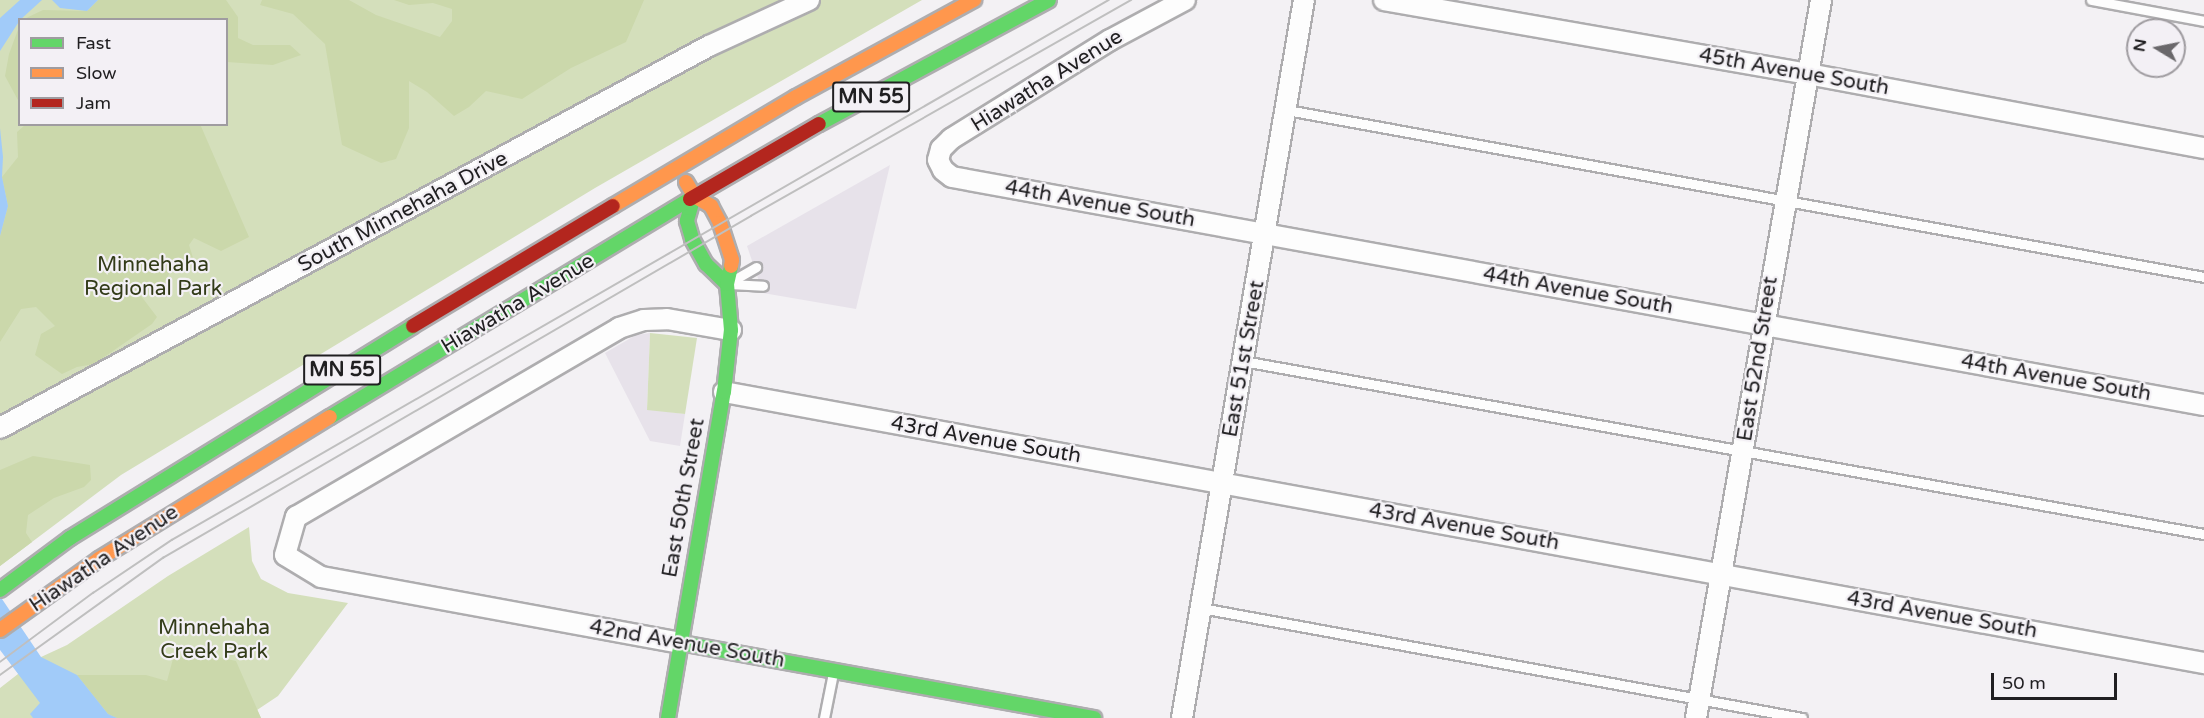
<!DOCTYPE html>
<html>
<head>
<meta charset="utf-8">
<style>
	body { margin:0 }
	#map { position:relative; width:2204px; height:718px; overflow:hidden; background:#f3f1f4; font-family:"Varela Round",sans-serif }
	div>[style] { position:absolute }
	.built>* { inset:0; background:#e7e2ea }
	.green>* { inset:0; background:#d4dfbb }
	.forest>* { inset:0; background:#cbd8ab }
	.water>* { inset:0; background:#a1cbf9 }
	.roads { filter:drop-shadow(2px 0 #aeadaf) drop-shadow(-2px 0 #aeadaf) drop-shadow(0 2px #aeadaf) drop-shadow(0 -2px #aeadaf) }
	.lane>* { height:9px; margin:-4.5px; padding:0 4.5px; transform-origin:4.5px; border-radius:4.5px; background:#fdfdfd }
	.street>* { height:20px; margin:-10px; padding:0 10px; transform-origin:10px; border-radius:10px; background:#fdfdfd }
	.fast>* { height:14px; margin:-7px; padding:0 7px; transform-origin:7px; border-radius:7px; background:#63d668 }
	.slow>* { height:14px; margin:-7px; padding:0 7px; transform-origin:7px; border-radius:7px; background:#ff974d }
	.jam>* { height:14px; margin:-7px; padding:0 7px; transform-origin:7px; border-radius:7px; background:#b3261e }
	.tram>* { height:1.5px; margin:-0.75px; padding:0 0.75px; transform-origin:0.75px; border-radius:0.75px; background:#bfbfbf }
	span { translate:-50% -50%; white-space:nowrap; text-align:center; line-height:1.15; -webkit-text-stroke:4.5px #f3f0f5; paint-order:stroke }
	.shield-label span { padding:2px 4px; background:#f3f0f5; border:2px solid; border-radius:4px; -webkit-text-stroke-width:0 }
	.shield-label { font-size:20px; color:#201f21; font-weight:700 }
	.street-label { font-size:21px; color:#201f21 }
	.park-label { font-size:21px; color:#323b18 }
	.legend { position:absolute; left:18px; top:18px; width:210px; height:108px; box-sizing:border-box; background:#f3f0f5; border:2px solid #9f9ca0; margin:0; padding:8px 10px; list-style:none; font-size:18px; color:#201f21 }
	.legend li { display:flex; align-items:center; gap:12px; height:30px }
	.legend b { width:30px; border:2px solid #9f9ca0 }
	.north { position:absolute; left:2126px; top:18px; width:60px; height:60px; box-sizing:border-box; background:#f3f0f5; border:2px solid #9f9ca0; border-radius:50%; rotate:280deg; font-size:16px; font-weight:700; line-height:24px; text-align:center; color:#201f21 }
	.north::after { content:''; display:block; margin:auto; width:21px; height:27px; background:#6a686b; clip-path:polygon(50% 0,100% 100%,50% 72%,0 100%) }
	.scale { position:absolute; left:1991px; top:673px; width:126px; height:27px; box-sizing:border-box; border:3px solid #201f21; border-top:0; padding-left:8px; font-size:18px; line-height:21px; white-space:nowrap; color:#201f21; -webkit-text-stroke:4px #f3f0f5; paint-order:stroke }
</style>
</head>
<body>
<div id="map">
	<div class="built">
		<i style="clip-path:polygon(890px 165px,856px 309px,763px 293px,747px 246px)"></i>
		<i style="clip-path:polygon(650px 333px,647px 409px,685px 414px,680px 446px,650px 441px,605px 353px,636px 335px)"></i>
	</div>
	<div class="green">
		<i style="clip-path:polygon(evenodd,0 0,922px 0,595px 188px,121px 475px,0 566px,0 0,20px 20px,226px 20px,226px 124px,20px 124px,20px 20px)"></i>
		<i style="clip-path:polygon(650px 333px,697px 338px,685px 414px,647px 410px)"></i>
		<i style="clip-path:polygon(249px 527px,252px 561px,261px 579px,288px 593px,348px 603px,278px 696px,257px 710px,261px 718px,0 718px,0 688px,18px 674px,41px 657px,67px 645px,168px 576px)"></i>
	</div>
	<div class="forest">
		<i style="clip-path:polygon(98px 0,226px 0,238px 17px,238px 38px,253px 45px,290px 45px,301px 55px,273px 65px,227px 62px,226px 20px,22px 20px,43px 10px,87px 11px)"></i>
		<i style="clip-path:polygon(262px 0,349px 0,376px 15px,440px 37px,452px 21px,452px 9px,433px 3px,409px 5px,394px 0,644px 0,626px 42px,571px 68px,522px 99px,486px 91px,469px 107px,454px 116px,427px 92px,409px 81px,409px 128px,396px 159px,381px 163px,342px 145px,325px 44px,293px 14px,260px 5px)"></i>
		<i style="clip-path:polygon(19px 27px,19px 102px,5px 76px,9px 54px)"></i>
		<i style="clip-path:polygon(200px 124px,249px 237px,221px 251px,194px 238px,189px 245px,195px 264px,188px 272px,170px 272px,164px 283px,144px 284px,138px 292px,157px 317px,152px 324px,94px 364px,77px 367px,62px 374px,35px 355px,41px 334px,55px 326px,36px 307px,21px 309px,0 342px,0 236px,8px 206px,2px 177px,18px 157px,17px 132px,25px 125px)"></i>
		<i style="clip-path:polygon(33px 456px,90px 465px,91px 480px,84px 487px,54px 498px,28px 515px,26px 533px,32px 542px,0 566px,0 470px)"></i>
		<i style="clip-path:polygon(192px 651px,236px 661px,261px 718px,117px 718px,108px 714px,77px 675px,146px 675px,167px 681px,174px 655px)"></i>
	</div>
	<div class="water">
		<i style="clip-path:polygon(20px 0,42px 0,20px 20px,0 51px,0 18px)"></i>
		<i style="clip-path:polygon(52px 0,98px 0,87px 11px,60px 8px)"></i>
		<i style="clip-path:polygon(0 128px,3px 157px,2px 177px,8px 206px,0 236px)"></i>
		<i style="clip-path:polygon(0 596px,41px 657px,77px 675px,108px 714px,117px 718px,33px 718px,30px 714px,40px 703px,0 650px)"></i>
	</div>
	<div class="roads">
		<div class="lane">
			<i style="left:2091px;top:0;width:115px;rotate:10.5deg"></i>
			<i style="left:1287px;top:110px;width:932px;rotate:10.32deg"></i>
			<i style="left:732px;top:281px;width:28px;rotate:-30deg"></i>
			<i style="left:729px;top:284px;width:34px;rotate:3deg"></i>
			<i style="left:1243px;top:361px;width:976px;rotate:10.21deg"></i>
			<i style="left:1201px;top:608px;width:611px;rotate:10.37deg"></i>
			<i style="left:824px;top:718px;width:46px;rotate:-78.7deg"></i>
		</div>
		<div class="street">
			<i style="left:1185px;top:0;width:85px;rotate:151.9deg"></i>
			<i style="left:1110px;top:40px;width:187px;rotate:148.1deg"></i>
			<i style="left:951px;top:139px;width:14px;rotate:135deg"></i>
			<i style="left:941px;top:149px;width:11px;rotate:105deg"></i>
			<i style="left:938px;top:160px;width:11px;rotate:63deg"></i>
			<i style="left:943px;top:170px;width:11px;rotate:38deg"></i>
			<i style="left:952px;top:177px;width:1273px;rotate:10.32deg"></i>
			<i style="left:1384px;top:0;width:430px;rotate:9.9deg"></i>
			<i style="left:1808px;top:74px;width:403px;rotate:10.6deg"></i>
			<i style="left:724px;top:392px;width:1505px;rotate:10.38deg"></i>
			<i style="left:0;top:428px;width:805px;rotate:-28.32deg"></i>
			<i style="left:709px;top:46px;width:110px;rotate:-24.7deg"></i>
			<i style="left:681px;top:643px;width:366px;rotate:-169.6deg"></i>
			<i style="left:321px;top:577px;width:42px;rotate:-148.6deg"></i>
			<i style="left:285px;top:555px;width:40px;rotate:-74deg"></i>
			<i style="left:296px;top:517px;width:374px;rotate:-30.3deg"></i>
			<i style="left:619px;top:328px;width:26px;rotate:-18deg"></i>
			<i style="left:644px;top:320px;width:23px;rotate:-2deg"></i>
			<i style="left:667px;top:319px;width:65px;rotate:9.8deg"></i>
			<i style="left:1182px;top:718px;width:728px;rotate:-80.36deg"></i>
			<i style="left:1696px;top:718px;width:729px;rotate:-80.12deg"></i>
		</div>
		<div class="fast">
			<i style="left:819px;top:124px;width:261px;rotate:-28.3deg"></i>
			<i style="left:694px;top:196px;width:26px;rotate:106deg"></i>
			<i style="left:687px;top:221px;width:19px;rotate:74deg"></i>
			<i style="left:692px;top:239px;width:29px;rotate:61deg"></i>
			<i style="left:706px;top:264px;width:29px;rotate:44deg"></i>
			<i style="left:330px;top:417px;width:421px;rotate:-31.2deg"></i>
			<i style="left:0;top:590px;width:87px;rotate:-36.6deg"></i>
			<i style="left:70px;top:538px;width:403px;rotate:-31.7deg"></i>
			<i style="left:681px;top:643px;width:420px;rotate:10.3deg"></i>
			<i style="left:668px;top:718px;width:331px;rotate:-80.3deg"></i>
			<i style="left:724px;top:392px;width:62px;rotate:-83.6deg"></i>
			<i style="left:731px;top:330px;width:46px;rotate:-95deg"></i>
			<i style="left:727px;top:284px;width:18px;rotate:-77deg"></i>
		</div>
		<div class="slow">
			<i style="left:686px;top:182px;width:16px;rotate:60deg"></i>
			<i style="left:694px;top:196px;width:20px;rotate:30deg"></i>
			<i style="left:711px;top:206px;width:19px;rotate:62deg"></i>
			<i style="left:720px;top:223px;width:39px;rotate:72deg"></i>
			<i style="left:732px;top:260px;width:6px;rotate:99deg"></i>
			<i style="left:613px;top:206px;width:213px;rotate:-30.8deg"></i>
			<i style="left:796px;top:97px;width:203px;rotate:-28.6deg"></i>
			<i style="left:0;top:630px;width:122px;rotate:-35.6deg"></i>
			<i style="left:99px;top:559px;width:271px;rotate:-31.6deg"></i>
		</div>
		<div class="jam">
			<i style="left:690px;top:199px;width:149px;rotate:-30.2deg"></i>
			<i style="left:413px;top:326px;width:233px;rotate:-31deg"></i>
		</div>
	</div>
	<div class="tram">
		<i style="left:0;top:662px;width:116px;rotate:-36.6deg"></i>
		<i style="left:93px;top:593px;width:95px;rotate:-33.9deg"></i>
		<i style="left:172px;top:540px;width:1081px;rotate:-29.96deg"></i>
		<i style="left:0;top:675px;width:201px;rotate:-35.7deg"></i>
		<i style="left:163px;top:558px;width:680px;rotate:-30.18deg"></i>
		<i style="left:751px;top:216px;width:437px;rotate:-29.6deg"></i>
	</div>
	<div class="shield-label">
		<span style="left:871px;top:97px">MN 55</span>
		<span style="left:342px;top:370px">MN 55</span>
	</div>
	<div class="street-label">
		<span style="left:1794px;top:72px;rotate:10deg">45th Avenue South</span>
		<span style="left:1047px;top:81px;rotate:-32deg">Hiawatha Avenue</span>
		<span style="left:1100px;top:204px;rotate:10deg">44th Avenue South</span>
		<span style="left:403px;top:212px;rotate:-28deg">South Minnehaha Drive</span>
		<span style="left:1578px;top:291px;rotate:10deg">44th Avenue South</span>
		<span style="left:518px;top:304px;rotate:-31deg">Hiawatha Avenue</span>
		<span style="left:1244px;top:359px;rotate:-80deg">East 51st Street</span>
		<span style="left:1758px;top:359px;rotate:-81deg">East 52nd Street</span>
		<span style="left:2056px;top:378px;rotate:10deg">44th Avenue South</span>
		<span style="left:986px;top:440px;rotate:10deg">43rd Avenue South</span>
		<span style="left:684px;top:498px;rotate:-80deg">East 50th Street</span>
		<span style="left:1464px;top:527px;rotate:10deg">43rd Avenue South</span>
		<span style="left:104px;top:559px;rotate:-34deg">Hiawatha Avenue</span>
		<span style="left:1942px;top:615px;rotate:10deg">43rd Avenue South</span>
		<span style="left:687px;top:644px;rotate:10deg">42nd Avenue South</span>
	</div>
	<div class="park-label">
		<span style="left:153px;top:277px">Minnehaha<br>Regional Park</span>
		<span style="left:214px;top:640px">Minnehaha<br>Creek Park</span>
	</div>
	<ul class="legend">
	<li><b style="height:8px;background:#63d668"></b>Fast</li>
	<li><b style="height:8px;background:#ff974d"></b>Slow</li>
	<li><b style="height:8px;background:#b3261e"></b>Jam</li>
	</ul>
	<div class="north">N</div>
	<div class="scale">50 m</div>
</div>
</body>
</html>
